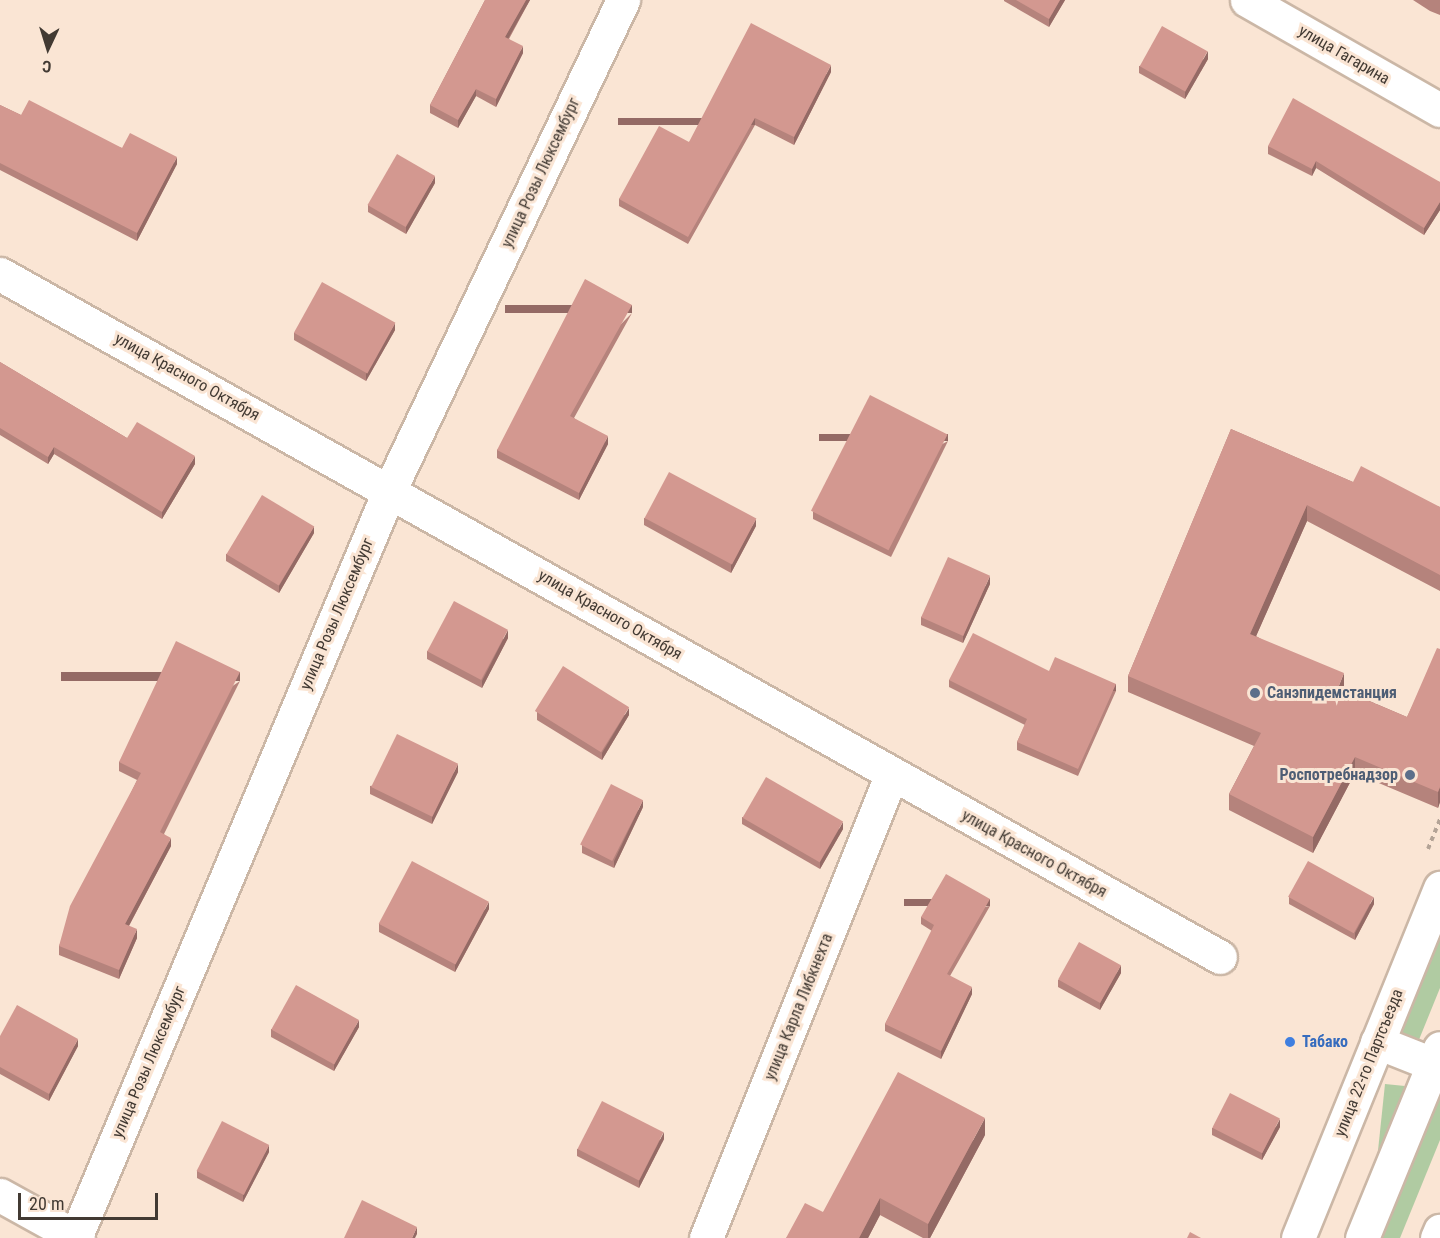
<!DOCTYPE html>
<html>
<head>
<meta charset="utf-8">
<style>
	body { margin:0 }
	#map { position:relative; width:1440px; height:1238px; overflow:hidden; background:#fae5d4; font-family:"Roboto Condensed",sans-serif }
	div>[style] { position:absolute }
	.green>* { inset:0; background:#b0cba2; transform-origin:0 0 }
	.path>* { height:4px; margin-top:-2px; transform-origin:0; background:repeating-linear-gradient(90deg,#b3a396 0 4.5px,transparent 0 9px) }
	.roads { filter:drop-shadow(2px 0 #cbb7a6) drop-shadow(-2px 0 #cbb7a6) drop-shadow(0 2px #cbb7a6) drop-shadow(0 -2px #cbb7a6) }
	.minor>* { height:33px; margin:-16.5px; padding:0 16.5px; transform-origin:16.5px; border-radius:16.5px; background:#fff }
	.major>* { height:33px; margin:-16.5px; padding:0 16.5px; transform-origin:16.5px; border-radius:16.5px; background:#fff }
	.wall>* { inset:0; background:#b5837c }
	.shaded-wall>* { inset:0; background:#946a65; transform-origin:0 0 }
	.building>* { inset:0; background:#d39890; transform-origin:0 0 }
	.dots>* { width:16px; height:16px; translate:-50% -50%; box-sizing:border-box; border:3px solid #fae5d4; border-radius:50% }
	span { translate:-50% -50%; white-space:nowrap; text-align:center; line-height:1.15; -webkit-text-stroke:6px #fae5d4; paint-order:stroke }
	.street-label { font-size:16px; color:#423a33 }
	.service-label { font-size:16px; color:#4e5e75; font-weight:700 }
	.left { translate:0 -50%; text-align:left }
	.right { translate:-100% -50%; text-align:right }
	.shop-label { font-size:16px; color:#366cbe; font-weight:700 }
	.north { position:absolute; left:18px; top:18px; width:60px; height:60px; -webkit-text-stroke:4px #fae5d4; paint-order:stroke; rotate:184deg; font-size:16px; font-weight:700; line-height:24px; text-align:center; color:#423a33 }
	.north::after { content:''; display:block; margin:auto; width:21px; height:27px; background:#423a33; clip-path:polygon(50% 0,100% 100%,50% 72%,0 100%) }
	.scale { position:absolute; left:18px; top:1193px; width:140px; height:27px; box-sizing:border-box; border:3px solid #423a33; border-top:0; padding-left:8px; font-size:18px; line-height:21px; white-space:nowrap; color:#423a33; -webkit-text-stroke:4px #fae5d4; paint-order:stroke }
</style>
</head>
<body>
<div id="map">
	<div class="green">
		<i style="clip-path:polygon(1440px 936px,1440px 988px,1416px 1047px,1397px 1042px)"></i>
		<i style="left:1385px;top:1084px;width:20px;height:166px;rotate:6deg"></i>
		<i style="clip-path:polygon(1433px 1093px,1440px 1095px,1440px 1140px,1400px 1238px,1374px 1238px)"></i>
	</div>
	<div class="path">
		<i style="left:1428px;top:849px;width:32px;rotate:-68deg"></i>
	</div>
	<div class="roads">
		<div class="minor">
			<i style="left:1247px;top:0;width:222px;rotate:29.7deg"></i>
			<i style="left:0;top:274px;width:1398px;rotate:29.24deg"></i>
			<i style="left:1377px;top:1042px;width:68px;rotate:21.6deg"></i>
			<i style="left:0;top:1195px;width:89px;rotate:28.9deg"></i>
			<i style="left:75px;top:1238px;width:813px;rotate:-67.19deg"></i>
			<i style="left:390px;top:489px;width:542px;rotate:-64.52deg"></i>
			<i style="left:706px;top:1238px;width:498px;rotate:-68.2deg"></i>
			<i style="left:1362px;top:1238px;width:205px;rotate:-67.7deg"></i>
		</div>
		<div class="major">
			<i style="left:1298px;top:1238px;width:378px;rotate:-67.9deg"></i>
			<i style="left:1437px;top:1238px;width:8px;rotate:-67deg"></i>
		</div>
	</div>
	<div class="wall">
		<i style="clip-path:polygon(485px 0,530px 0,509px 39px,523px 53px,496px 107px,476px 96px,458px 128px,430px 113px,430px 105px)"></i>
		<i style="clip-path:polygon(1004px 0,1065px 0,1049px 27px,1004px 1px)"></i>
		<i style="clip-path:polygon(1413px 0,1440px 0,1440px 15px,1430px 11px)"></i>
		<i style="clip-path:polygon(1208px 59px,1185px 99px,1139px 73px,1139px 66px)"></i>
		<i style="clip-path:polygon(831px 72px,794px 145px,755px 125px,688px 244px,619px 206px,619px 199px,689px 142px)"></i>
		<i style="clip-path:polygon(0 105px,21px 115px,122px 148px,177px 164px,137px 241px,0 170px)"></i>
		<i style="clip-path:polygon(1268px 146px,1440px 182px,1440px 210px,1424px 235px,1316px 168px,1312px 176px,1268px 154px)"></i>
		<i style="clip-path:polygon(435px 183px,406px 234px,368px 212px,368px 205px)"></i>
		<i style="clip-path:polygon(632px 313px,574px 418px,608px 444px,579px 500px,497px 458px,497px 450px)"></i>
		<i style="clip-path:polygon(395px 330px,366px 381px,294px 340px,294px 333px)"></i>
		<i style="clip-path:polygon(0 362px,127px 438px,195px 464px,162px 519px,54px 454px,48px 464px,0 435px)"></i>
		<i style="clip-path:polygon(1231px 429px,1353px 482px,1440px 507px,1440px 591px,1307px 521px,1256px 636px,1344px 689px,1344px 690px,1407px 717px,1440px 649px,1440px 802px,1438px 808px,1355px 773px,1313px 853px,1229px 810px,1229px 794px,1254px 746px,1128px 692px,1128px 676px)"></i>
		<i style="clip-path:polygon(948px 441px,891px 557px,813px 519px,813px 512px)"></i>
		<i style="clip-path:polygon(644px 518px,756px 526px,731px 573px,644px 525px)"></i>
		<i style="clip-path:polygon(314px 533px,279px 593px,226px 561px,226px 554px)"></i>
		<i style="clip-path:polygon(990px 584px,963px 643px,921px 625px,921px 617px)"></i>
		<i style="clip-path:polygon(508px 638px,482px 688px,427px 659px,427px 651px)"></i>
		<i style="clip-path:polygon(1049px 671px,1116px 691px,1078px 776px,1017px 750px,1017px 742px,1025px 725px,949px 687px,949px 680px)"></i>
		<i style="clip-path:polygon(240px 681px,164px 834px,171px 846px,129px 926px,137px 938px,119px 979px,59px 955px,59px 946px,137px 780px,119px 771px,119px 762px)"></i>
		<i style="clip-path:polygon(537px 712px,629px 715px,602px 760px,537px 720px)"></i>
		<i style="clip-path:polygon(458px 772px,432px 824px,370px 794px,370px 786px)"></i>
		<i style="clip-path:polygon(643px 807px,614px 868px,582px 853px,582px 845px)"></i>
		<i style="clip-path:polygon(742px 817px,843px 829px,820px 869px,742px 824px)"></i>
		<i style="clip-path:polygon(1289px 897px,1374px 904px,1355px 940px,1289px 904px)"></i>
		<i style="clip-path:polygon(990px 906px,950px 976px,972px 994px,941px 1059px,885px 1031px,885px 1024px,932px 931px,921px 924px,921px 917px)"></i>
		<i style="clip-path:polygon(489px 909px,455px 972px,379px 932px,379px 924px)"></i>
		<i style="clip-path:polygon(1121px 973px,1100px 1010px,1058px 987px,1058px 980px)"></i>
		<i style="clip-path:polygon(359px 1027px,334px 1071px,271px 1037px,271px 1029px)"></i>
		<i style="clip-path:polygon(0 1036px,78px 1046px,49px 1101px,0 1074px)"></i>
		<i style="clip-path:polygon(1280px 1127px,1262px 1160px,1212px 1135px,1212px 1128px)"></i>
		<i style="clip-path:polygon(985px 1135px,930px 1238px,923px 1238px,880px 1215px,868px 1238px,786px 1238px,823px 1212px)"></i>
		<i style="clip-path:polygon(664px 1139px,639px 1188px,577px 1156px,577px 1149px)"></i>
		<i style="clip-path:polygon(269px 1152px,243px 1202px,197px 1178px,197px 1171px)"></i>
	</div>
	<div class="shaded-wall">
		<i style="clip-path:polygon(526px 0,530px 0,505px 44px,505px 37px)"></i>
		<i style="clip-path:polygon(1060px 0,1065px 0,1049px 27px,1049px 19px)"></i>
		<i style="clip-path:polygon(523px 46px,523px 53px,496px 107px,496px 99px)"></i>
		<i style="clip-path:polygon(1208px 51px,1208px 59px,1185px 99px,1185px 92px)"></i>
		<i style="clip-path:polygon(831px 65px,831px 72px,794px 145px,794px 137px)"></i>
		<i style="clip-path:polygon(476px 89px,476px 96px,458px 128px,458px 120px)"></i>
		<i style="left:755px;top:118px;width:7px;height:137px;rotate:90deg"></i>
		<i style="clip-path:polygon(177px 157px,177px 164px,137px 241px,137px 233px)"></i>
		<i style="clip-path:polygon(1316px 161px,1316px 168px,1312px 176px,1312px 169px)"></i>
		<i style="clip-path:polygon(435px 176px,435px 183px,406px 234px,406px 227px)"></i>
		<i style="clip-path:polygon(1440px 202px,1440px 210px,1424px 235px,1424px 228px)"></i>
		<i style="left:632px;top:305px;width:8px;height:127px;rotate:90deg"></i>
		<i style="clip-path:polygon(395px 323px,395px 330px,366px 381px,366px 374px)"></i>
		<i style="left:948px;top:434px;width:7px;height:129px;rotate:90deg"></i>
		<i style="clip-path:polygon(608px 436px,608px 444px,579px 500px,579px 493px)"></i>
		<i style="clip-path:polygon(54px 447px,54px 454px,48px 464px,48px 457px)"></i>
		<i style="clip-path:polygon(195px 456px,195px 464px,162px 519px,162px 512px)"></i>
		<i style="clip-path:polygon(1307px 505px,1307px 521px,1250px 650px,1250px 634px)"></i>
		<i style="clip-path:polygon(756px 519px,756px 526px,731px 573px,731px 565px)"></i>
		<i style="clip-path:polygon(314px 526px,314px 533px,279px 593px,279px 586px)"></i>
		<i style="clip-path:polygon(990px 576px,990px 584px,963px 643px,963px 636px)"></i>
		<i style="clip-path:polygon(508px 630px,508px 638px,482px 688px,482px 681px)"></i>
		<i style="left:240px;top:672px;width:9px;height:179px;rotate:90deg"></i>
		<i style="clip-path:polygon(1344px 673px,1344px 689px,1338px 704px,1338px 688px)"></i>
		<i style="left:1116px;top:684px;width:7px;height:93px;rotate:90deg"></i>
		<i style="clip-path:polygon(629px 708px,629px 715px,602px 760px,602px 753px)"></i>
		<i style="clip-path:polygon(1355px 757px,1355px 773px,1313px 853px,1313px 837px)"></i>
		<i style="clip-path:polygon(458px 764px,458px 772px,432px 824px,432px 817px)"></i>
		<i style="clip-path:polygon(1440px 787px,1440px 802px,1438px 808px,1438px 792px)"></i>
		<i style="clip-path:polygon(643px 800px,643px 807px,614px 868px,614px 861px)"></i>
		<i style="clip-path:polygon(843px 822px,843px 829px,820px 869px,820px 862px)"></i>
		<i style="clip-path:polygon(171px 838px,171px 846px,125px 933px,125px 924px)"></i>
		<i style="clip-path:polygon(1374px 897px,1374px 904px,1355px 940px,1355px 933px)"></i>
		<i style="left:990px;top:899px;width:7px;height:86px;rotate:90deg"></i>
		<i style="clip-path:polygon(489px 902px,489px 909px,455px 972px,455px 964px)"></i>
		<i style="clip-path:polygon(137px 929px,137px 938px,119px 979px,119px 970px)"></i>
		<i style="clip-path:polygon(1121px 965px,1121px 973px,1100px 1010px,1100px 1003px)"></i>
		<i style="clip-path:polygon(972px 987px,972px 994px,941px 1059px,941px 1051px)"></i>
		<i style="clip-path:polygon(359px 1020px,359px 1027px,334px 1071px,334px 1064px)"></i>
		<i style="clip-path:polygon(78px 1039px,78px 1046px,49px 1101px,49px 1094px)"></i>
		<i style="clip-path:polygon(985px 1118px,985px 1135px,930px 1238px,928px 1238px,928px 1224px)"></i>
		<i style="clip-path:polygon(1280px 1119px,1280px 1127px,1262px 1160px,1262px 1153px)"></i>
		<i style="clip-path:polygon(664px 1132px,664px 1139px,639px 1188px,639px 1181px)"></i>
		<i style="clip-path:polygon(269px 1145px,269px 1152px,243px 1202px,243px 1194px)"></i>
		<i style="clip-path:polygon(880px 1198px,880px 1215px,868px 1238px,859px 1238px)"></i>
		<i style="clip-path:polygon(417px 1227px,417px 1234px,415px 1238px,412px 1238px)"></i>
	</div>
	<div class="building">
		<i style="clip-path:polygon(485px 0,526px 0,505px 37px,523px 46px,496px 99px,476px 89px,458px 120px,430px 105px)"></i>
		<i style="clip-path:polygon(1016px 0,1060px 0,1049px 19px)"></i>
		<i style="clip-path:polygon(751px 23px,831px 65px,794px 137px,755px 118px,688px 237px,619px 199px,659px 126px,689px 142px)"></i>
		<i style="left:1162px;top:26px;width:52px;height:46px;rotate:29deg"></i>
		<i style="clip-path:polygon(1293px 98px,1440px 182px,1440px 202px,1424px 228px,1316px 161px,1312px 169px,1268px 146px)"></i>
		<i style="clip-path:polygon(29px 100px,122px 148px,130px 133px,177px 157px,137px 233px,0 163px,0 105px,21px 115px)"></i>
		<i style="left:397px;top:154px;width:44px;height:59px;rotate:30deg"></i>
		<i style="clip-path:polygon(585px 279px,632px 305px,570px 416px,608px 436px,579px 493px,497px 450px)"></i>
		<i style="left:322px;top:282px;width:84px;height:58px;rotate:29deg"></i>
		<i style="clip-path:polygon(0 362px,127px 438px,137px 422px,195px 456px,162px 512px,54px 447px,48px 457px,0 428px)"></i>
		<i style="left:870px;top:395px;width:87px;height:130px;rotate:27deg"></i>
		<i style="clip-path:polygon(1231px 429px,1353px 482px,1361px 466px,1440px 507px,1440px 575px,1307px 505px,1250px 634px,1344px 673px,1338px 688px,1407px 717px,1437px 648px,1440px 649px,1440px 787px,1438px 792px,1355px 757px,1313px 837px,1229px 794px,1261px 733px,1128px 676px)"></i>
		<i style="left:669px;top:472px;width:99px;height:52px;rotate:28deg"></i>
		<i style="left:262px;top:495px;width:61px;height:69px;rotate:31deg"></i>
		<i style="left:948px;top:557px;width:46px;height:66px;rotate:24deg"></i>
		<i style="left:454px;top:601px;width:61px;height:57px;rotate:28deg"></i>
		<i style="clip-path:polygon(973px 633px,1049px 671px,1055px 657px,1116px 684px,1078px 769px,1017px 742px,1027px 719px,949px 680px)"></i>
		<i style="clip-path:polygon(176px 641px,240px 672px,160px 832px,171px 838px,125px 924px,137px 929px,119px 970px,59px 946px,70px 906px,141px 773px,119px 762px)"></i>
		<i style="left:563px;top:666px;width:78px;height:53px;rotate:32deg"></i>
		<i style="left:397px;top:734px;width:68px;height:59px;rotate:26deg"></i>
		<i style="left:766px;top:777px;width:89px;height:47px;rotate:30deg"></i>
		<i style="left:611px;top:784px;width:36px;height:68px;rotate:27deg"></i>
		<i style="left:412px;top:861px;width:87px;height:71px;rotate:28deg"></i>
		<i style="left:1308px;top:861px;width:75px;height:41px;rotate:29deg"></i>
		<i style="clip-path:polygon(946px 874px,990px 899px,947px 974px,972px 987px,941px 1051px,885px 1024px,934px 925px,921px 917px)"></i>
		<i style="left:1079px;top:942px;width:48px;height:43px;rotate:29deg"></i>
		<i style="left:296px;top:985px;width:72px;height:51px;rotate:29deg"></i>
		<i style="clip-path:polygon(17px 1005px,78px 1039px,49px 1094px,0 1067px,0 1036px)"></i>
		<i style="clip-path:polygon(898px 1072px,985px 1118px,928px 1224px,880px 1198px,859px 1238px,786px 1238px,805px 1203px,823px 1212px)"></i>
		<i style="left:1230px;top:1093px;width:56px;height:39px;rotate:27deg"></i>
		<i style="left:602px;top:1101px;width:69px;height:54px;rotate:27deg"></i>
		<i style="left:222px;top:1121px;width:53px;height:56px;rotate:27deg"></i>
		<i style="clip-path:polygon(362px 1200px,417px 1227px,412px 1238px,344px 1238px)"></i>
		<i style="clip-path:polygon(1190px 1232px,1201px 1238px,1187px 1238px)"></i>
	</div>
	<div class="dots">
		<i style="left:1255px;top:693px;background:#5c6f8a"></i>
		<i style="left:1410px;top:775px;background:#5c6f8a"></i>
		<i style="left:1290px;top:1042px;background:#3f7fe0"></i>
	</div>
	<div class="street-label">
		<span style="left:1344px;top:55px;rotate:30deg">улица Гагарина</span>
		<span style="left:541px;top:173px;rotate:-65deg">улица Розы Люксембург</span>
		<span style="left:187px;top:377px;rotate:29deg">улица Красного Октября</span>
		<span style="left:337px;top:614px;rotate:-67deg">улица Розы Люксембург</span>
		<span style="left:610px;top:615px;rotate:30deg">улица Красного Октября</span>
		<span style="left:1034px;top:854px;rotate:29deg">улица Красного Октября</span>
		<span style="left:799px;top:1007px;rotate:-68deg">улица Карла Либкнехта</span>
		<span style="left:149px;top:1062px;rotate:-67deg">улица Розы Люксембург</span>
		<span style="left:1369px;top:1063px;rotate:-68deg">улица 22-го Партсъезда</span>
	</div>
	<div class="service-label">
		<span class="left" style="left:1267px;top:693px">Санэпидемстанция</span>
		<span class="right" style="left:1398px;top:775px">Роспотребнадзор</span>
	</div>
	<div class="shop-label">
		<span class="left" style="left:1302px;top:1042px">Табако</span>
	</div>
	<div class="north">С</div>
	<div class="scale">20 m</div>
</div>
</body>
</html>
